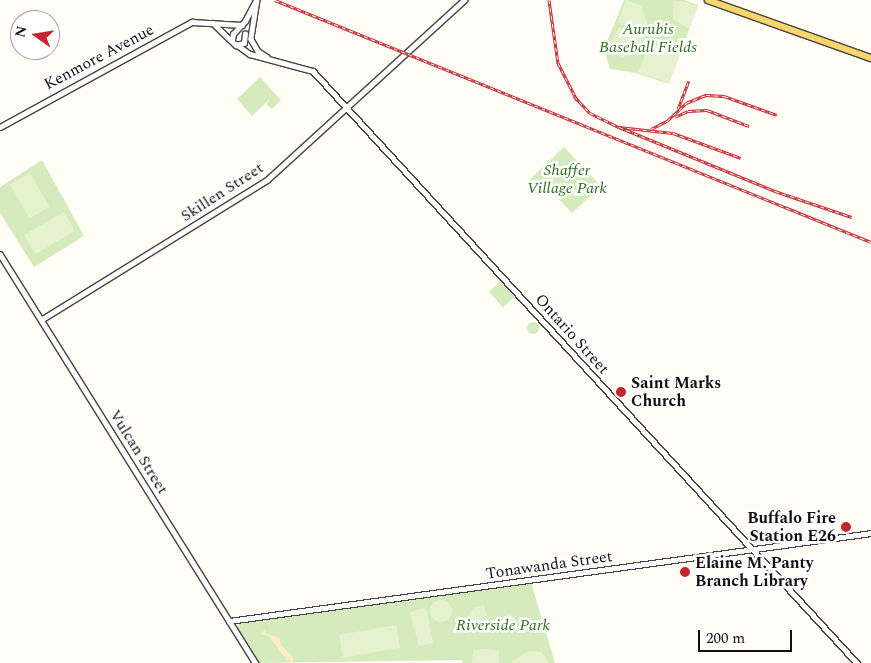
<!DOCTYPE html>
<html>
<head>
<meta charset="utf-8">
<style>
	body { margin:0 }
	#map { position:relative; width:871px; height:663px; overflow:hidden; background:#fffdf5; font-family:Spectral,serif }
	div>[style] { position:absolute }
	.green>* { inset:0; background:#d5ebbd; transform-origin:0 0 }
	.round { border-radius:50% }
	.sand>* { inset:0; background:#fbeec1 }
	.pitch>* { inset:0; background:#e6f2cf; transform-origin:0 0 }
	.water>* { inset:0; background:#b9e0f7 }
	.roads { filter:drop-shadow(1px 0 #444) drop-shadow(-1px 0 #444) drop-shadow(0 1px #444) drop-shadow(0 -1px #444) }
	.minor>* { height:4.5px; margin:-2.25px; padding:0 2.25px; transform-origin:2.25px; border-radius:2.25px; background:#fff }
	.major>* { height:5.5px; margin:-2.75px; padding:0 2.75px; transform-origin:2.75px; border-radius:2.75px; background:#f9d66b }
	.rail>* { height:3px; margin-top:-1.5px; transform-origin:0; background:repeating-linear-gradient(90deg,#fff 0 4px,#c4262e 0 8px); box-sizing:border-box; border-block:1px solid #c4262e }
	.dots>* { width:14px; height:14px; translate:-50% -50%; box-sizing:border-box; border:2px solid #fff; border-radius:50% }
	span { translate:-50% -50%; white-space:nowrap; text-align:center; line-height:1.15; -webkit-text-stroke:5px #fff; paint-order:stroke }
	.park-label { font-size:16px; color:#2f6b1f; font-style:italic }
	.street-label { font-size:16px; color:#111 }
	.poi-label { font-size:16px; color:#111; font-weight:700 }
	.left { translate:0 -50%; text-align:left }
	.right { translate:-100% -50%; text-align:right }
	.north { position:absolute; left:10px; top:10px; width:50px; height:50px; box-sizing:border-box; background:#fff; border:1px solid #a0a0a0; border-radius:50%; rotate:283deg; font-size:14px; font-weight:700; line-height:20px; text-align:center; color:#111 }
	.north::after { content:''; display:block; margin:auto; width:18px; height:22px; background:#c4262e; clip-path:polygon(50% 0,100% 100%,50% 72%,0 100%) }
	.scale { position:absolute; left:698px; top:630px; width:94px; height:22px; box-sizing:border-box; border:2px solid #111; border-top:0; padding-left:6px; font-size:15px; line-height:18px; white-space:nowrap; color:#111; -webkit-text-stroke:4px #fff; paint-order:stroke }
</style>
</head>
<body>
<div id="map">
	<div class="green">
		<i style="clip-path:polygon(624px 0,684px 0,698px 5px,669px 84px,636px 73px,610px 69px,604px 49px)"></i>
		<i style="clip-path:polygon(260px 77px,281px 100px,272px 109px,266px 104px,270px 99px,252px 116px,237px 99px)"></i>
		<i style="clip-path:polygon(564px 147px,601px 186px,572px 213px,546px 186px,536px 194px,526px 183px)"></i>
		<i style="clip-path:polygon(42px 160px,84px 236px,34px 267px,0 213px,0 187px)"></i>
		<i style="left:501px;top:281px;width:21px;height:16px;rotate:49deg"></i>
		<i class="round" style="left:527px;top:322px;width:12px;height:12px"></i>
		<i style="clip-path:polygon(531px 582px,555px 663px,463px 663px,462px 660px,259px 663px,237px 627px,240px 623px)"></i>
	</div>
	<div class="sand">
		<i style="clip-path:polygon(265px 630px,266px 634px,280px 638px,281px 645px,293px 657px,293px 663px,286px 659px,269px 636px,260px 634px)"></i>
	</div>
	<div class="pitch">
		<i style="clip-path:polygon(626px 0,642px 6px,647px 24px,645px 34px,618px 22px)"></i>
		<i style="clip-path:polygon(674px 0,695px 4px,697px 9px,689px 29px,673px 19px)"></i>
		<i style="clip-path:polygon(619px 27px,644px 36px,633px 54px,623px 57px,607px 51px)"></i>
		<i style="clip-path:polygon(659px 45px,681px 52px,669px 83px,638px 72px,649px 47px)"></i>
		<i style="left:30px;top:173px;width:39px;height:23px;rotate:60deg"></i>
		<i style="left:64px;top:212px;width:22px;height:46px;rotate:60deg"></i>
		<i class="round" style="left:430px;top:600px;width:22px;height:22px"></i>
		<i style="clip-path:polygon(484px 605px,490px 628px,468px 629px,469px 613px,475px 607px)"></i>
		<i style="clip-path:polygon(426px 608px,433px 643px,419px 646px,410px 612px)"></i>
		<i class="round" style="left:502px;top:615px;width:14px;height:14px"></i>
		<i style="left:396px;top:625px;width:23px;height:58px;rotate:80deg"></i>
		<i style="clip-path:polygon(485px 649px,499px 651px,499px 663px,472px 663px,473px 650px)"></i>
		<i style="clip-path:polygon(528px 651px,542px 652px,549px 663px,511px 663px)"></i>
	</div>
	<div class="water">
		<i class="round" style="left:79.5px;top:60.5px;width:11px;height:11px"></i>
	</div>
	<div class="roads">
		<div class="minor">
			<i style="left:257px;top:0;width:39px;rotate:99deg"></i>
			<i style="left:251px;top:39px;width:14px;rotate:60deg"></i>
			<i style="left:258px;top:51px;width:11px;rotate:34deg"></i>
			<i style="left:213px;top:23px;width:32px;rotate:44deg"></i>
			<i style="left:236px;top:45px;width:8px;rotate:-14deg"></i>
			<i style="left:244px;top:43px;width:9px;rotate:-84deg"></i>
			<i style="left:232px;top:40px;width:6px;rotate:-81deg"></i>
			<i style="left:233px;top:34px;width:18px;rotate:-47deg"></i>
			<i style="left:245px;top:21px;width:21px;rotate:-62deg"></i>
			<i style="left:236px;top:44px;width:17px;rotate:36deg"></i>
			<i style="left:250px;top:54px;width:65px;rotate:15.1deg"></i>
			<i style="left:313px;top:71px;width:804px;rotate:47.42deg"></i>
			<i style="left:0;top:127px;width:219px;rotate:-28.7deg"></i>
			<i style="left:192px;top:22px;width:50px;rotate:3.4deg"></i>
			<i style="left:0;top:254px;width:483px;rotate:58deg"></i>
			<i style="left:41px;top:320px;width:266px;rotate:-31.8deg"></i>
			<i style="left:267px;top:180px;width:267px;rotate:-42.4deg"></i>
			<i style="left:229px;top:621px;width:648px;rotate:-7.8deg"></i>
		</div>
		<div class="major">
			<i style="left:708px;top:0;width:173px;rotate:19.6deg"></i>
		</div>
	</div>
	<div class="rail">
		<i style="left:275px;top:0;width:643px;rotate:22.1deg"></i>
		<i style="left:549px;top:0;width:64px;rotate:81.9deg"></i>
		<i style="left:558px;top:63px;width:42px;rotate:62.8deg"></i>
		<i style="left:574px;top:96px;width:23px;rotate:47deg"></i>
		<i style="left:590px;top:113px;width:32px;rotate:26deg"></i>
		<i style="left:619px;top:127px;width:54px;rotate:6.3deg"></i>
		<i style="left:673px;top:133px;width:72px;rotate:20.2deg"></i>
		<i style="left:678px;top:109px;width:30px;rotate:-69deg"></i>
		<i style="left:675px;top:117px;width:14px;rotate:-25deg"></i>
		<i style="left:688px;top:111px;width:19px;rotate:-3deg"></i>
		<i style="left:707px;top:110px;width:45px;rotate:20.9deg"></i>
		<i style="left:619px;top:127px;width:169px;rotate:22.3deg"></i>
		<i style="left:775px;top:191px;width:81px;rotate:18.7deg"></i>
		<i style="left:651px;top:129px;width:18px;rotate:-27deg"></i>
		<i style="left:667px;top:121px;width:26px;rotate:-43deg"></i>
		<i style="left:686px;top:103px;width:22px;rotate:-22deg"></i>
		<i style="left:706px;top:95px;width:18px;rotate:3deg"></i>
		<i style="left:724px;top:96px;width:56px;rotate:19.7deg"></i>
	</div>
	<div class="dots">
		<i style="left:621px;top:392px;background:#c4262e"></i>
		<i style="left:846px;top:527px;background:#c4262e"></i>
		<i style="left:685px;top:572px;background:#c4262e"></i>
	</div>
	<div class="park-label">
		<span style="left:648px;top:38px">Aurubis<br>Baseball Fields</span>
		<span style="left:567px;top:179px">Shaffer<br>Village Park</span>
		<span style="left:503px;top:625px">Riverside Park</span>
	</div>
	<div class="street-label">
		<span style="left:99px;top:57px;rotate:-28deg">Kenmore Avenue</span>
		<span style="left:222px;top:192px;rotate:-33deg">Skillen Street</span>
		<span style="left:572px;top:334px;rotate:48deg">Ontario Street</span>
		<span style="left:139px;top:452px;rotate:58deg">Vulcan Street</span>
		<span style="left:549px;top:565px;rotate:-8deg">Tonawanda Street</span>
	</div>
	<div class="poi-label">
		<span class="left" style="left:631px;top:392px">Saint Marks<br>Church</span>
		<span class="right" style="left:836px;top:527px">Buffalo Fire<br>Station E26</span>
		<span class="left" style="left:695px;top:572px">Elaine M. Panty<br>Branch Library</span>
	</div>
	<div class="north">N</div>
	<div class="scale">200 m</div>
</div>
</body>
</html>
